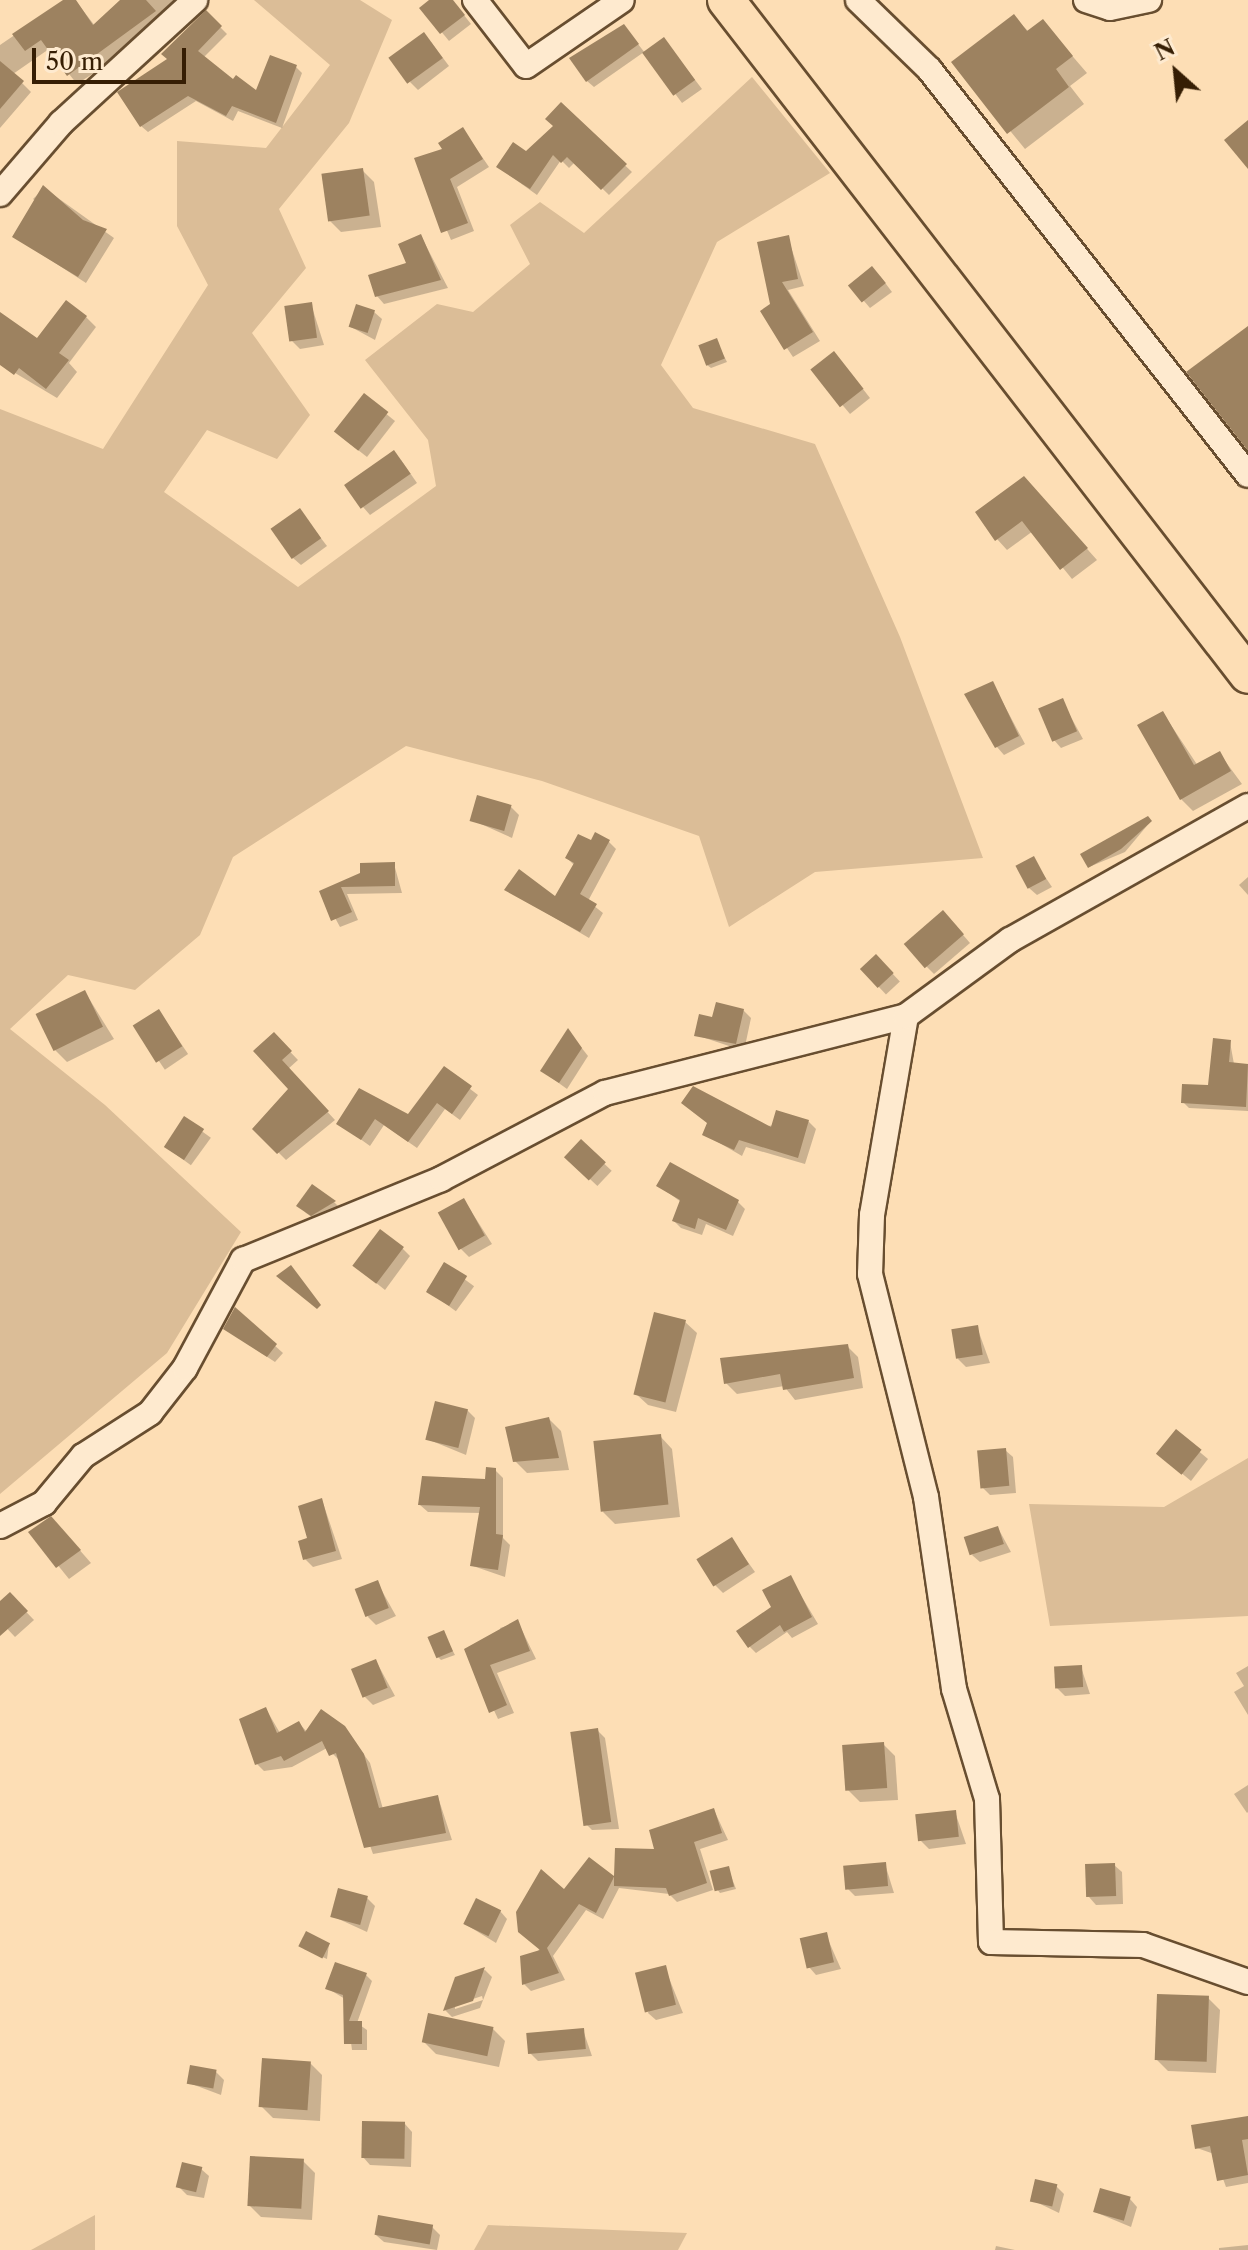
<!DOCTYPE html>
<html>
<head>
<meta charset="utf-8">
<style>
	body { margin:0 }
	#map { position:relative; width:1248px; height:2250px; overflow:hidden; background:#fddeb5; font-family:"Libre Caslon Text",serif }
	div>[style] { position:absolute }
	.green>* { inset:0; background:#dbbd97 }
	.shadow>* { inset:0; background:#0003; transform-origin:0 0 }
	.building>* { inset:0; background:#9d8260; transform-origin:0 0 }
	.roads { filter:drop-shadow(2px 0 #684e30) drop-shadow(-2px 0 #684e30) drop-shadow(0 2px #684e30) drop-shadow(0 -2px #684e30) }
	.street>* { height:24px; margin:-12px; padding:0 12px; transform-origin:12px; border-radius:12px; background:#feeacf }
	.primary>* { height:36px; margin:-18px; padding:0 18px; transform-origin:18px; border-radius:18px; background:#fddeb5 }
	span { translate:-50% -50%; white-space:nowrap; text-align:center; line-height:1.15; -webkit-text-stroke:7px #feeacf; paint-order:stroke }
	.north { position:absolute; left:1136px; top:32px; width:80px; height:80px; -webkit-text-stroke:6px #feeacf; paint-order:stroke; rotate:333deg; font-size:22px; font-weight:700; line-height:32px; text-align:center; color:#361e04 }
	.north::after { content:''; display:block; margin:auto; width:28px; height:36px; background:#361e04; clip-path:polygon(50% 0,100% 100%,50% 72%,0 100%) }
	.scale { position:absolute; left:32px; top:48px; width:154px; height:36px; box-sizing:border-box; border:4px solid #361e04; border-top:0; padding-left:10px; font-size:24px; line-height:28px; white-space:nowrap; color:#361e04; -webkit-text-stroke:6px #feeacf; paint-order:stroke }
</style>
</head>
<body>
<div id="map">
	<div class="green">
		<i style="clip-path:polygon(254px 0,360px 0,392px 20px,349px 123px,279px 209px,306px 268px,252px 333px,310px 415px,277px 459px,207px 430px,164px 492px,298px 587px,436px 486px,428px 440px,365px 360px,437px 304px,473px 312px,530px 264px,510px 225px,540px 202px,584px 233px,752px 77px,830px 173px,717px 242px,661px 365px,693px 408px,815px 444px,900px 637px,983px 858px,815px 872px,729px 927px,699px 836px,542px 781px,406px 746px,233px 857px,200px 935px,135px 990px,68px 975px,10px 1029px,105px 1105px,241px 1232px,167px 1353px,0 1494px,0 409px,103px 449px,208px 285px,177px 226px,177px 141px,266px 148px,330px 65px)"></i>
		<i style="clip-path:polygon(1248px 1458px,1248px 1616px,1050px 1626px,1029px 1504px,1164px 1507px)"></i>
		<i style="clip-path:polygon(95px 2215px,95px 2250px,31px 2250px)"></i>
		<i style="clip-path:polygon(488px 2225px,687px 2233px,678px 2250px,474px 2250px)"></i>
	</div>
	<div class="shadow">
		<i style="clip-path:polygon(66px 0,75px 0,95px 26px,123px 0,180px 0,138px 44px,77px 84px,49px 49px,13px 74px,31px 92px,0 128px,0 45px)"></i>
		<i style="clip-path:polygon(432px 0,452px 0,471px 24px,449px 41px,422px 8px)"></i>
		<i style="clip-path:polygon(206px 13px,227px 34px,203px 58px,233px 82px,257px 93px,296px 67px,302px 73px,282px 128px,238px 111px,233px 121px,196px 101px,148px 132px,141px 126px,170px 60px)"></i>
		<i style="clip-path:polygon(1014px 17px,1029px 32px,1043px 22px,1087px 73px,1070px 86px,1084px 104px,1025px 149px,954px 62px)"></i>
		<i style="clip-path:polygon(624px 26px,645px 53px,664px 39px,702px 89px,682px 103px,644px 52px,594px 87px,587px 81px)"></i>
		<i style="clip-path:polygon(431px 42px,449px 66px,418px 90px,410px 82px)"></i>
		<i style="clip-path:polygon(561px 105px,632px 172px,609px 195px,575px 162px,569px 168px,561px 160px,537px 195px,498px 167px,526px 154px,555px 127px)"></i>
		<i style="clip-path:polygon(463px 129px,489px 167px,457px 187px,474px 231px,451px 240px,417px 160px,445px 150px)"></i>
		<i style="clip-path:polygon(362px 170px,374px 182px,381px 227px,341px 232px,329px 220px)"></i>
		<i style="clip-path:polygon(44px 188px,114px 238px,86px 283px,15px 237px,40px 205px,33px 199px)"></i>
		<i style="clip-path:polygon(421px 236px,448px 288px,384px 304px,377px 296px,409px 265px)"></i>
		<i style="clip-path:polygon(788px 238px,804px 286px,788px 290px,820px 341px,793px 357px,762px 311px,772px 305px)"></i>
		<i style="clip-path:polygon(880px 276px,892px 292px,870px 308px,851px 286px)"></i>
		<i style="clip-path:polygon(311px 304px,324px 345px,300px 349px,292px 341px)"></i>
		<i style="clip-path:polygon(374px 312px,382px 319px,375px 340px,351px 327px)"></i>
		<i style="clip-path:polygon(0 315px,38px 341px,86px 317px,96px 327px,69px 363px,77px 372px,57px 398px,0 364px)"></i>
		<i style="clip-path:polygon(716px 340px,727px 362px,711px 368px,707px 365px)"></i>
		<i style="clip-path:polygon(841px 361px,870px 398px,850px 414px,813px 370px)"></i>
		<i style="clip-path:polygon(364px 396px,395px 421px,367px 457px,344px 439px)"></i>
		<i style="clip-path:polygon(401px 460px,417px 483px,370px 515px,363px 507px)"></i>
		<i style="clip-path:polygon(1024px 478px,1097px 560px,1072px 579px,1033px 531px,1007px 550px,997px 539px)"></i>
		<i style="clip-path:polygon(300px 511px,327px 546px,301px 565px,293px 558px)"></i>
		<i style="clip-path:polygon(993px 684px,1025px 744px,1004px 755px,997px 747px)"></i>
		<i style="clip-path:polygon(1062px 701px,1083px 739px,1061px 748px,1054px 740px)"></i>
		<i style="clip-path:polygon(1163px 713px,1198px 766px,1220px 754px,1242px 784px,1193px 811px,1181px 799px)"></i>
		<i style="clip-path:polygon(511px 807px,519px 815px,512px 838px,472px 820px)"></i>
		<i style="clip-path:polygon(1151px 821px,1125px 852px,1089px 867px)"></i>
		<i style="clip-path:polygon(608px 841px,616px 849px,588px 901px,603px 913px,589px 938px,507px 890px,556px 898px,575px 866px,567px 858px)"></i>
		<i style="clip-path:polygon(1033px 859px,1052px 887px,1037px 895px,1029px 888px)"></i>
		<i style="clip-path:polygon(394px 864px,402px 893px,347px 894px,358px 920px,340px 927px,321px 892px)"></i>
		<i style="clip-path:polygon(1248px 877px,1248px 895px,1239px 885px)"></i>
		<i style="clip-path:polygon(951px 921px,970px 943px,934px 974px,926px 966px)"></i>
		<i style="left:876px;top:956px;width:35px;height:19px;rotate:47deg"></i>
		<i style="clip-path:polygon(85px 992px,114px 1039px,67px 1062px,55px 1050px)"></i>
		<i style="clip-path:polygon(743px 1010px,751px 1018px,744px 1051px,696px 1035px)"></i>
		<i style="left:159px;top:1011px;width:52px;height:28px;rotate:56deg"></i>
		<i style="clip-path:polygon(274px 1035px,298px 1060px,288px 1069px,335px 1120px,286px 1160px,255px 1129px,290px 1089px)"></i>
		<i style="clip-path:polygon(574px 1038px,588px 1056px,567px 1089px,542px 1071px)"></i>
		<i style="clip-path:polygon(1230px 1042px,1234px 1064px,1248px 1066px,1248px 1111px,1189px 1108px,1183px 1102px,1210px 1087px)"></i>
		<i style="clip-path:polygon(444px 1069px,478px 1095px,460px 1120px,445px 1109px,417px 1148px,384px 1125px,370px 1146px,338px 1123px,360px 1091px,408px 1117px)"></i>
		<i style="left:185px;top:1119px;width:32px;height:34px;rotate:36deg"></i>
		<i style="clip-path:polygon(808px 1121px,816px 1129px,805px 1164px,746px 1147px,742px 1156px,704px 1134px)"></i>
		<i style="left:581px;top:1142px;width:42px;height:21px;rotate:43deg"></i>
		<i style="clip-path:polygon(658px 1185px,738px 1202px,745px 1209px,733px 1236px,706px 1224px,702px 1235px,681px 1228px,674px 1221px,681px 1202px)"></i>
		<i style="clip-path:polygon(312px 1187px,334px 1202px,341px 1209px,320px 1223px,306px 1213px,299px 1205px)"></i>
		<i style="clip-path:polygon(464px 1200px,492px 1244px,469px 1257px,461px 1249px)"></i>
		<i style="clip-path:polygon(402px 1248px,410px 1256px,385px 1290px,355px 1266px)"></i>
		<i style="left:445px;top:1265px;width:36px;height:31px;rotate:36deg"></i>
		<i style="clip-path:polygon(235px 1310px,283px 1353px,275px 1362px,225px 1329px)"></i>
		<i style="clip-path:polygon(684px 1321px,697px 1333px,676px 1412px,648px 1405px,635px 1393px)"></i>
		<i style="clip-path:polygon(977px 1327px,990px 1363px,966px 1367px,958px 1359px)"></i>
		<i style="clip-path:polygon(847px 1346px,858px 1357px,863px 1388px,795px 1400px,784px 1386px,737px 1394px,726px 1383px,722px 1360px)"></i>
		<i style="clip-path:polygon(467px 1410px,475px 1418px,466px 1455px,427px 1439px)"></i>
		<i style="clip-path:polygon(549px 1419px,561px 1431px,569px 1470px,527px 1473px,515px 1461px)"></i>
		<i style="clip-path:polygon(1176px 1432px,1208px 1459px,1191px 1481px,1167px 1461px)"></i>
		<i style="clip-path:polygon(660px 1436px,672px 1449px,680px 1517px,615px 1524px,603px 1512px)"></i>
		<i style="clip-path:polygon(1005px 1450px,1013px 1457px,1016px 1493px,990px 1495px,982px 1487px)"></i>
		<i style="clip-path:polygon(495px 1470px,503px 1478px,503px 1538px,510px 1545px,505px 1577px,473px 1566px,481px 1513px,428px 1512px,420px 1505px,486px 1481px)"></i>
		<i style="clip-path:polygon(322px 1500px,342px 1559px,313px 1567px,305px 1559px)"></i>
		<i style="clip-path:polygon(998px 1528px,1011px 1552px,980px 1562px,972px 1555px)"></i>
		<i style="clip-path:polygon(63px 1531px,91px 1563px,69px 1579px,31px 1532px)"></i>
		<i style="clip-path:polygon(732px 1540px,755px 1572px,723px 1593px,715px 1585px)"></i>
		<i style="clip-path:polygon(790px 1577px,818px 1624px,792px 1638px,787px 1632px,756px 1653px,749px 1646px)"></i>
		<i style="clip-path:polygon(377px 1582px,396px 1616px,376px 1625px,368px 1617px)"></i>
		<i style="clip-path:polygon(10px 1595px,34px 1620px,15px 1637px,0 1621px,0 1604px)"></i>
		<i style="clip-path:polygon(518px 1622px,536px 1659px,497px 1673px,514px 1713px,498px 1719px,466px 1650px,503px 1636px,500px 1628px)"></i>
		<i style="clip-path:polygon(443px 1633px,455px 1655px,441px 1660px,438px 1657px)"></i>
		<i style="clip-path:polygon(376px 1661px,395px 1696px,373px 1705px,365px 1697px)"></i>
		<i style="clip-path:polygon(1248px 1666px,1248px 1715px,1234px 1692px,1244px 1686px,1236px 1673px)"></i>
		<i style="clip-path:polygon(1081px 1667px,1090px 1694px,1065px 1696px,1057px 1688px)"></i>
		<i style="clip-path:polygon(266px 1709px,280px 1733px,299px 1723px,307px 1732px,344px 1727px,370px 1763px,383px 1809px,438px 1797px,452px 1840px,373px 1854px,340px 1761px,327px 1748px,292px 1767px,264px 1771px,257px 1764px)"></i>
		<i style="clip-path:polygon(597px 1730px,605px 1738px,619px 1829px,592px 1830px,584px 1822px)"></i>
		<i style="clip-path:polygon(883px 1744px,895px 1756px,898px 1800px,860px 1802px,848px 1790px)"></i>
		<i style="clip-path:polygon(1248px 1785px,1248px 1812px,1247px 1813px,1234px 1794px)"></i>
		<i style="clip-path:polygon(714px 1810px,728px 1840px,700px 1849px,713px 1890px,677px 1902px,669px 1894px,619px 1888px,603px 1919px,586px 1910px,553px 1956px,565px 1980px,531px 1991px,524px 1984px,564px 1891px,589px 1860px,616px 1880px)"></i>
		<i style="clip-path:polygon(955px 1812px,966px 1844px,929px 1849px,921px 1841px)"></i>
		<i style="clip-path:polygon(885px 1864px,894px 1893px,855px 1896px,847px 1888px)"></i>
		<i style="clip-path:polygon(1114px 1865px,1122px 1872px,1123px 1904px,1096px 1905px,1089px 1897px)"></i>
		<i style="clip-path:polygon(728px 1868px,736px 1889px,720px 1893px,717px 1889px)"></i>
		<i style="clip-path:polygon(367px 1898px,375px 1906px,367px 1932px,332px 1916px)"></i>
		<i style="clip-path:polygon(500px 1911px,507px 1919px,496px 1943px,465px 1924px)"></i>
		<i style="clip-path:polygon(826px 1935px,841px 1969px,816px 1975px,809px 1967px)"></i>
		<i style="clip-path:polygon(329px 1944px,327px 1959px,304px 1949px)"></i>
		<i style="clip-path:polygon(665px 1968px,683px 2013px,656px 2020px,648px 2013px)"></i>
		<i style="clip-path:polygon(evenodd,485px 1970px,492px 1977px,480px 2008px,452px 2017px,445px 2010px,457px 1979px,485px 1970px,482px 1996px,483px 2000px,455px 2009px,455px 2005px,482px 1996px)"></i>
		<i style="clip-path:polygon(366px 1975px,372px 1981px,357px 2023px,367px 2030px,367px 2050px,352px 2050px,345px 1999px,327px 1988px)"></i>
		<i style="clip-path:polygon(1208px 1998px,1220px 2010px,1216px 2073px,1168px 2071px,1156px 2059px)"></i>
		<i style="clip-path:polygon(493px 2029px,505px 2041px,499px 2067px,436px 2054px,424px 2042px)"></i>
		<i style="clip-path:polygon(583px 2030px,592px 2056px,538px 2061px,530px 2053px)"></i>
		<i style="clip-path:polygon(310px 2063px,322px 2075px,320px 2121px,273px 2118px,261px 2106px)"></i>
		<i style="clip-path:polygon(216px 2072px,224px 2080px,221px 2095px,189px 2083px)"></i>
		<i style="clip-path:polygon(1248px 2118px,1248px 2183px,1226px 2187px,1214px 2154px,1197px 2148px)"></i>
		<i style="clip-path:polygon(405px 2124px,412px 2132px,411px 2167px,370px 2165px,363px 2157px)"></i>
		<i style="clip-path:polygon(303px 2161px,315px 2173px,312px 2220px,261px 2217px,249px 2205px)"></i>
		<i style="clip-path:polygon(201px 2169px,209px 2176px,204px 2198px,187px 2195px,179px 2187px)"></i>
		<i style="clip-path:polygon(1056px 2186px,1064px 2194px,1059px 2213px,1032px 2200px)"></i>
		<i style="clip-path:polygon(1130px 2199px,1137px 2207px,1131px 2227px,1095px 2212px)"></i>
		<i style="clip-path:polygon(432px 2227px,440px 2235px,437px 2250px,384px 2242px,376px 2235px)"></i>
		<i style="clip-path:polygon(1248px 2245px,1248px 2250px,1219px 2250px,1219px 2248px)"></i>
		<i style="clip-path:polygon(996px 2246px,1015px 2250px,995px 2250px)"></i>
	</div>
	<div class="building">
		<i style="clip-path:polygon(63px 0,76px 0,93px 25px,120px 0,146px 0,156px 11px,67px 76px,41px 40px,25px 51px,12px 34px)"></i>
		<i style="clip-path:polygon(429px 0,453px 0,465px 15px,440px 34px,419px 8px)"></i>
		<i style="clip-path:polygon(206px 10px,222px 26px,198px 51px,233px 79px,236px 75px,256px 90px,270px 55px,297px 65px,276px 123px,232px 106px,226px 116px,188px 96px,140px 127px,117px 92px,167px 59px,161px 54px)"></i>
		<i style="clip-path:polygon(1014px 14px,1027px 31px,1043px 19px,1073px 56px,1056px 69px,1069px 87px,1007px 134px,951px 62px)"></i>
		<i style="clip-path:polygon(624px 24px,639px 44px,586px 82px,569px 58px)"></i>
		<i style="left:424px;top:32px;width:32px;height:44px;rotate:54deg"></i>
		<i style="left:664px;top:37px;width:53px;height:27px;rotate:54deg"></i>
		<i style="clip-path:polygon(0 61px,24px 81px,0 109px)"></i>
		<i style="clip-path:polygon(561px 102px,627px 164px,601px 190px,567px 157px,561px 163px,553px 155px,530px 189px,496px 167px,513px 142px,526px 151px,553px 126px,545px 119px)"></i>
		<i style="clip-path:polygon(1248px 120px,1248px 169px,1224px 140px)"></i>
		<i style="clip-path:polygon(463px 127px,483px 159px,450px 179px,468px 223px,441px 233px,414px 158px,442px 149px,438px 143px)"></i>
		<i style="left:363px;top:168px;width:48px;height:42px;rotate:82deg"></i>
		<i style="clip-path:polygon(43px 185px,83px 220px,107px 229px,78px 277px,12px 237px)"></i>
		<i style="clip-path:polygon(421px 234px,441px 280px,375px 297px,368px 275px,406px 263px,398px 244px)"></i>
		<i style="clip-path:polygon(789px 235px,798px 279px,782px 282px,813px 332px,784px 350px,760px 311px,770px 304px,757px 242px)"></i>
		<i style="left:872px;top:266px;width:22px;height:31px;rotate:51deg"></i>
		<i style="clip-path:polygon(66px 300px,87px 316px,59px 353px,69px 360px,46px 389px,19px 368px,14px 375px,0 365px,0 312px,37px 338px)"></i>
		<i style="left:312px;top:302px;width:36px;height:28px;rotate:82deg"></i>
		<i style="left:356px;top:304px;width:20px;height:24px;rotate:18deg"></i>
		<i style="clip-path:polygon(1248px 326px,1248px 451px,1186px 372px)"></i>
		<i style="left:717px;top:338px;width:22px;height:20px;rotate:69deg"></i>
		<i style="left:834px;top:351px;width:48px;height:30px;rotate:52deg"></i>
		<i style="left:364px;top:393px;width:31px;height:49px;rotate:38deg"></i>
		<i style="left:394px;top:450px;width:29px;height:61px;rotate:55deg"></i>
		<i style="clip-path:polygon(1024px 476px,1088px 548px,1060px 570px,1022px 521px,995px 541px,975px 512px)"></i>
		<i style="left:300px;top:508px;width:37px;height:36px;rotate:55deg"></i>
		<i style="clip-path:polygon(993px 681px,1019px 736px,995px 748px,964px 694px)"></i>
		<i style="left:1063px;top:698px;width:36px;height:27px;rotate:67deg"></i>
		<i style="clip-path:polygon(1163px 711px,1194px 765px,1220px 751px,1231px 771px,1180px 800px,1137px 725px)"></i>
		<i style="left:477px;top:795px;width:36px;height:27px;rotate:16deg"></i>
		<i style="clip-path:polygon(1148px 816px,1152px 821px,1121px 849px,1088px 868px,1080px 854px)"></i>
		<i style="clip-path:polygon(595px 832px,610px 840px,580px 894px,597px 904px,580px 932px,504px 890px,519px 869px,555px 896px,574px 863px,565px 858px,578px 834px,591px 840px)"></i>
		<i style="left:1034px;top:856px;width:26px;height:21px;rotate:62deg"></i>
		<i style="clip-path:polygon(395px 862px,395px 886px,341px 887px,352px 912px,331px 921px,319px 891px,360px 873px,360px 863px)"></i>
		<i style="left:943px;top:910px;width:32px;height:52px;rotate:49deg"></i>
		<i style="left:876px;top:954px;width:26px;height:22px;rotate:47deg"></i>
		<i style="left:85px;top:990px;width:41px;height:55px;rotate:64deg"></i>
		<i style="clip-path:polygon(716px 1002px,744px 1009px,736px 1044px,694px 1036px,699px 1014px,712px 1017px)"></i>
		<i style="left:159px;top:1009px;width:44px;height:31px;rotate:58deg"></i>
		<i style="clip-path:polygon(568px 1028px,582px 1048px,559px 1083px,540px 1071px)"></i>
		<i style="clip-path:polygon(274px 1032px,292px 1051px,282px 1060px,329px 1111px,277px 1154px,252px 1129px,288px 1089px,253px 1051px)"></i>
		<i style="clip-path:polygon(1213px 1038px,1231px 1040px,1229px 1062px,1248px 1064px,1246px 1107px,1181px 1103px,1182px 1084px,1208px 1085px)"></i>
		<i style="clip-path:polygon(444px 1066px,472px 1086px,452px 1114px,437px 1103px,408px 1142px,375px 1119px,361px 1140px,336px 1124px,359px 1088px,408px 1114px)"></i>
		<i style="clip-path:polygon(693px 1086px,771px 1127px,776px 1110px,809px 1120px,798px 1158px,739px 1140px,734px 1150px,702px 1135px,707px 1123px,681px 1103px)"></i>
		<i style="left:184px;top:1116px;width:24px;height:37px;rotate:33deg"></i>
		<i style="left:581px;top:1139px;width:34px;height:25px;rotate:43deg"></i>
		<i style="clip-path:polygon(670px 1162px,739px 1200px,726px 1230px,698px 1218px,695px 1229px,672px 1221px,680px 1200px,656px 1186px)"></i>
		<i style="clip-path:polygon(312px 1184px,336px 1201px,311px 1216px,296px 1206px)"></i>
		<i style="left:464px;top:1198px;width:43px;height:30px;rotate:61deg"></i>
		<i style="left:380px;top:1229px;width:30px;height:46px;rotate:37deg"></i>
		<i style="left:444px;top:1262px;width:27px;height:35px;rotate:31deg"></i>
		<i style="clip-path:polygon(291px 1265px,321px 1305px,317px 1309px,276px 1276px)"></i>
		<i style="clip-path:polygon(235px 1307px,277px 1344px,267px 1357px,223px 1329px)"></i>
		<i style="left:654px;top:1312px;width:33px;height:85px;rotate:14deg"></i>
		<i style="left:978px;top:1325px;width:30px;height:27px;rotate:81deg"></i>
		<i style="clip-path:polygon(848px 1344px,854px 1378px,783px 1390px,780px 1374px,724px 1384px,720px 1358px)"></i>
		<i style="left:435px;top:1401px;width:34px;height:40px;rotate:14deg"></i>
		<i style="clip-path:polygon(549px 1417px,559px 1458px,513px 1462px,505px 1427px)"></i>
		<i style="left:1176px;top:1429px;width:33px;height:32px;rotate:39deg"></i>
		<i style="left:661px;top:1434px;width:71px;height:68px;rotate:84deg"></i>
		<i style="left:1006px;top:1448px;width:38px;height:29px;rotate:85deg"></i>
		<i style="clip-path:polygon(486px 1467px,496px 1468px,496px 1534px,503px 1535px,498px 1570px,470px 1566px,480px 1507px,418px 1505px,422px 1476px,485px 1479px)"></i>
		<i style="clip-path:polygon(322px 1498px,336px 1551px,303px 1560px,298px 1541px,307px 1538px,298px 1506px)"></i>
		<i style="clip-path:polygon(51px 1516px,81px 1550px,56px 1568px,28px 1532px)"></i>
		<i style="left:998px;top:1526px;width:19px;height:36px;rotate:72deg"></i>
		<i style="left:732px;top:1537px;width:32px;height:42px;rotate:58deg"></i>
		<i style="clip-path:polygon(791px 1575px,812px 1617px,784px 1632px,780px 1625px,748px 1648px,736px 1631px,771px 1607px,762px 1590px)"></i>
		<i style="left:378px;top:1580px;width:30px;height:25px;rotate:69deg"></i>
		<i style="clip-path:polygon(10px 1592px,28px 1611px,0 1636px,0 1601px)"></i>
		<i style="clip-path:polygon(518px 1619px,530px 1651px,490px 1665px,507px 1705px,489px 1713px,464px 1649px)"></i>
		<i style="left:444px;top:1630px;width:23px;height:18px;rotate:67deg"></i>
		<i style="left:376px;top:1659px;width:31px;height:27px;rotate:68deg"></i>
		<i style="left:1082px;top:1665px;width:22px;height:28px;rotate:87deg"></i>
		<i style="clip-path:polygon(266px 1707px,277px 1733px,299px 1721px,305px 1732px,321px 1709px,345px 1726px,364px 1754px,379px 1808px,438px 1795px,446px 1833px,364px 1848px,336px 1753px,329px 1756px,322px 1741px,284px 1761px,281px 1756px,255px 1765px,239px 1719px)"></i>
		<i style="left:598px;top:1728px;width:95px;height:28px;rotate:82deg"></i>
		<i style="left:884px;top:1742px;width:46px;height:42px;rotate:86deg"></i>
		<i style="clip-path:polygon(714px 1808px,722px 1833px,694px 1842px,707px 1883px,669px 1896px,666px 1888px,614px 1886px,614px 1877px,596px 1913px,579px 1904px,547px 1948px,559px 1973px,522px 1985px,520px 1956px,540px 1950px,518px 1932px,516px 1912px,541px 1869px,564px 1889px,589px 1857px,614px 1876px,615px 1848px,654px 1849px,649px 1830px)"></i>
		<i style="left:956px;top:1810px;width:27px;height:41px;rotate:84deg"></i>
		<i style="left:886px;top:1862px;width:24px;height:43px;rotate:85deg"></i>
		<i style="left:1115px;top:1863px;width:33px;height:30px;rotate:88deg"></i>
		<i style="left:729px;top:1866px;width:21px;height:20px;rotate:76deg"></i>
		<i style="left:338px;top:1888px;width:31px;height:30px;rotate:15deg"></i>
		<i style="left:476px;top:1898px;width:28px;height:29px;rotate:26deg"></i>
		<i style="left:306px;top:1931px;width:27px;height:17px;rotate:27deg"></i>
		<i style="left:827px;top:1932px;width:31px;height:28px;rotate:77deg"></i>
		<i style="clip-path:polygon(335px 1962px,367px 1973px,349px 2021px,362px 2021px,362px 2044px,344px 2044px,343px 1995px,325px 1989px)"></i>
		<i style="left:666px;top:1965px;width:41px;height:32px;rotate:76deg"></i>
		<i style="clip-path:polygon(485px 1967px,473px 2001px,443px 2011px,455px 1977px)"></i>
		<i style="left:1157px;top:1994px;width:52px;height:66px;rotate:2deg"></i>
		<i style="left:428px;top:2013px;width:67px;height:30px;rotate:12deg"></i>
		<i style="left:584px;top:2028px;width:21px;height:58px;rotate:85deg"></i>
		<i style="left:262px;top:2058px;width:49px;height:49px;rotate:4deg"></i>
		<i style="left:190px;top:2065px;width:27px;height:19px;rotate:10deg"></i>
		<i style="clip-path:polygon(1248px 2116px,1248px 2139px,1242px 2140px,1248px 2175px,1217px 2181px,1210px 2146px,1195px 2149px,1191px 2125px)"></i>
		<i style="left:362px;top:2121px;width:43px;height:37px;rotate:1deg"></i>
		<i style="left:250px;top:2156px;width:54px;height:50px;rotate:3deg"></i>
		<i style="left:182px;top:2162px;width:21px;height:26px;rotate:14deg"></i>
		<i style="left:1035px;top:2179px;width:23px;height:23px;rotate:13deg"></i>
		<i style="left:1100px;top:2188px;width:32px;height:25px;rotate:16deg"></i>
		<i style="left:378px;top:2215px;width:56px;height:20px;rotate:10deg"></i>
	</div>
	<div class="roads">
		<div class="street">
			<i style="left:475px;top:0;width:83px;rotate:52.3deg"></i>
			<i style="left:526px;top:66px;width:116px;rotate:-34.5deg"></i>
			<i style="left:858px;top:0;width:99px;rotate:44.2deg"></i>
			<i style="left:929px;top:69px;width:516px;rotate:51.84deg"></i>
			<i style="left:1086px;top:0;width:25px;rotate:18deg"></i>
			<i style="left:1110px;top:8px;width:40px;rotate:-12deg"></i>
			<i style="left:0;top:194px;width:94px;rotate:-49.3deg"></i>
			<i style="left:61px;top:123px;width:182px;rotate:-42.5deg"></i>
			<i style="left:906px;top:1016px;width:202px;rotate:99.7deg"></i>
			<i style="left:872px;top:1215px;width:59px;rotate:91.9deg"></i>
			<i style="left:870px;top:1274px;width:230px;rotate:75.9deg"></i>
			<i style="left:926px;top:1497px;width:194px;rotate:81.7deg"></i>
			<i style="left:954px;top:1689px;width:115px;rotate:73.3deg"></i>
			<i style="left:987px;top:1799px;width:143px;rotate:88.4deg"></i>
			<i style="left:991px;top:1942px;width:152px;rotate:1.1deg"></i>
			<i style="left:1143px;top:1945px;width:111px;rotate:19.4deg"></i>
			<i style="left:0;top:1526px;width:50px;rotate:-27.6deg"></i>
			<i style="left:44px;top:1503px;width:61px;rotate:-50.3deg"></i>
			<i style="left:83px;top:1456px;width:80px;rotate:-32.7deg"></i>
			<i style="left:150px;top:1413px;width:57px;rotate:-52.1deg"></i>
			<i style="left:185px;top:1368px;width:123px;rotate:-61.8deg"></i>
			<i style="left:243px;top:1260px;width:214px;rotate:-22.2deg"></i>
			<i style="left:441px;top:1179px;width:185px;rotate:-27.7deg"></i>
			<i style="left:605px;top:1093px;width:311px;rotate:-14.3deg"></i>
			<i style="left:906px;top:1016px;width:129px;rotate:-36.2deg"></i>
			<i style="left:1010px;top:940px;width:273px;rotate:-29.4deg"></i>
		</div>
		<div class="primary">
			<i style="left:726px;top:0;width:853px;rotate:52.28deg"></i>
		</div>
	</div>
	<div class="north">N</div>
	<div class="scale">50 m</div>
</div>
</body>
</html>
